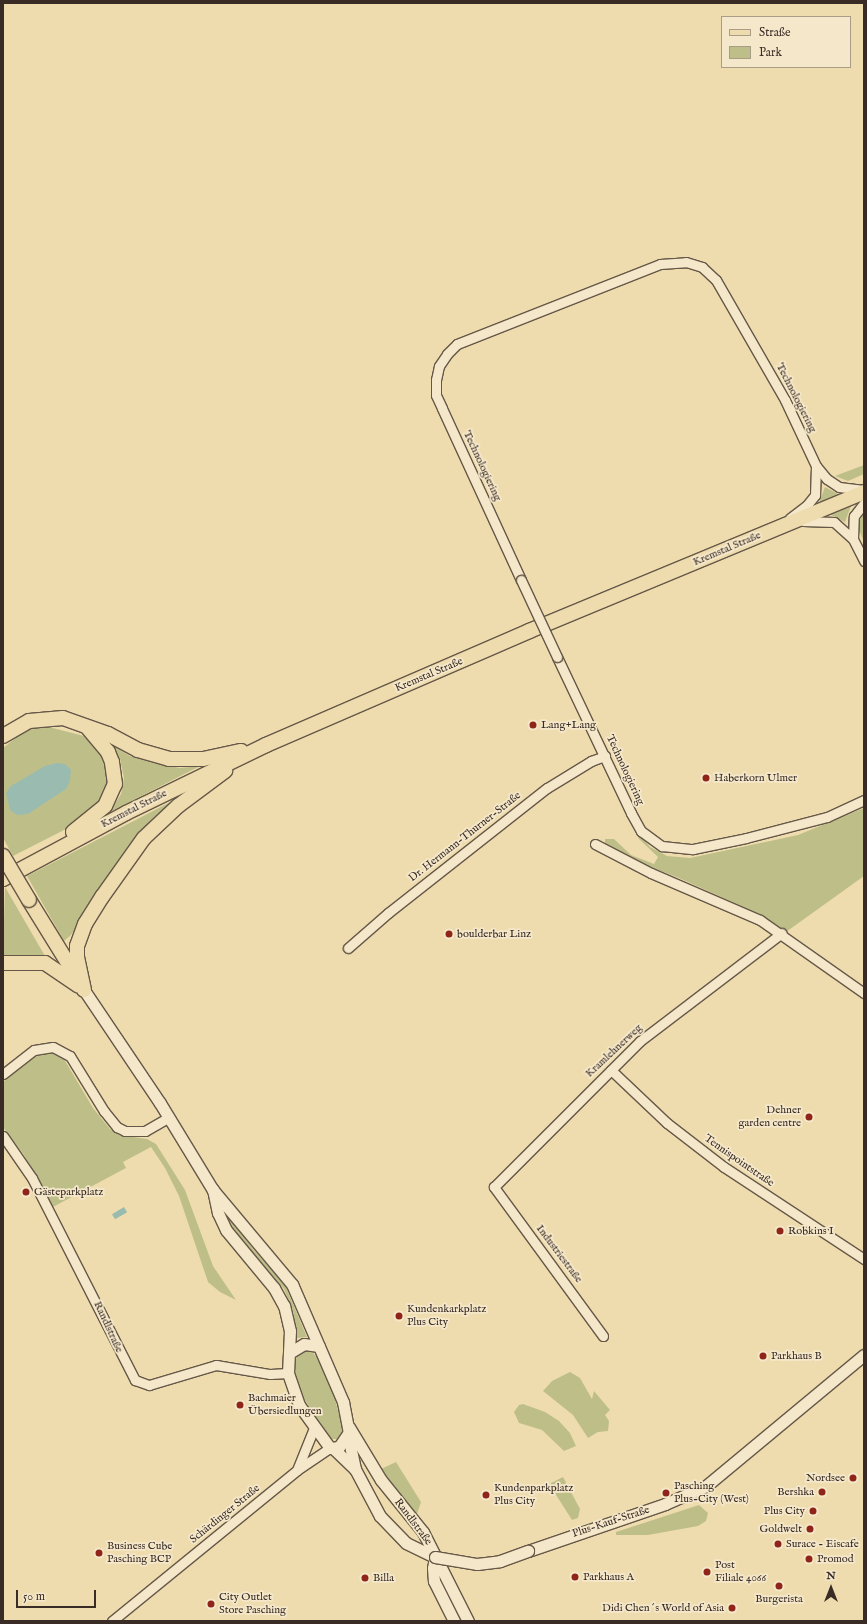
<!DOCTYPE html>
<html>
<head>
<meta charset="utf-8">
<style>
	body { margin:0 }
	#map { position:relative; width:867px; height:1624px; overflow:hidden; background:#efdcae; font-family:"IM FELL English",serif }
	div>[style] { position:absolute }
	.green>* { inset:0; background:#bebf88 }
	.water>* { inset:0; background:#9abbaf; transform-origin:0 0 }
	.roads { filter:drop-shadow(1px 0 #665848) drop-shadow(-1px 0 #665848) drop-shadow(0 1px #665848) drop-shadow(0 -1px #665848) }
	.minor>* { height:9px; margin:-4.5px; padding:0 4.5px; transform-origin:4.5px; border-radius:4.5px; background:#f5e8ca }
	.tertiary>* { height:11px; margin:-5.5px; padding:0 5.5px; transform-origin:5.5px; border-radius:5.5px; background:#f5e8ca }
	.primary>* { height:14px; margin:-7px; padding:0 7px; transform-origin:7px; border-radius:7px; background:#efdcae }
	.bridges { filter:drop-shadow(1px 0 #665848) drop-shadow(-1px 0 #665848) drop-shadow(0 1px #665848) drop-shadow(0 -1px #665848) }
	.minor-bridge>* { height:9px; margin:-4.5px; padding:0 4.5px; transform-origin:4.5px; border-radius:4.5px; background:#f5e8ca }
	.tertiary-bridge>* { height:11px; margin:-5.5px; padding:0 5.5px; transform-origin:5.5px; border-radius:5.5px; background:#f5e8ca }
	.primary-bridge>* { height:14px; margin:-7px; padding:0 7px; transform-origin:7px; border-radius:7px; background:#efdcae }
	.dots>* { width:11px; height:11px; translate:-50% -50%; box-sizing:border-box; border:2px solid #f5e8ca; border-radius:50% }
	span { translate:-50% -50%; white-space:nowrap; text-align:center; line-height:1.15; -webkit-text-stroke:3.5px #f5e8ca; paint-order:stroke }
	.street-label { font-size:11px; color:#392c26 }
	.poi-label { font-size:11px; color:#392c26 }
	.left { translate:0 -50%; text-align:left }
	.right { translate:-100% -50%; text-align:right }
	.frame { position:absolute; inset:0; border:4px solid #392c26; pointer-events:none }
	.legend { position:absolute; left:721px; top:16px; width:130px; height:52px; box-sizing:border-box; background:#f5e8ca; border:1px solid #aa9d88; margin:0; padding:5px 7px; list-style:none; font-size:12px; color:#392c26 }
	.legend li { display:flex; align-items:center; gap:8px; height:20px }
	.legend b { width:20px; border:1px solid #aa9d88 }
	.north { position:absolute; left:811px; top:1568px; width:40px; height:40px; -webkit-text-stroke:3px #f5e8ca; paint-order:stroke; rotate:0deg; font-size:11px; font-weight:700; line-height:16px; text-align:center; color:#392c26 }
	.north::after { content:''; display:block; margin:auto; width:14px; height:18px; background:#392c26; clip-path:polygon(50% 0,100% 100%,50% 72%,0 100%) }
	.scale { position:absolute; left:16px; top:1590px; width:80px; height:18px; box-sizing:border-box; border:2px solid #392c26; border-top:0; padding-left:5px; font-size:12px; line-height:14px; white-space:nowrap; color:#392c26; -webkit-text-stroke:3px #f5e8ca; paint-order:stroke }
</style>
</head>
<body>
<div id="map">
	<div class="green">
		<i style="clip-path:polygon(864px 465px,864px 474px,848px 481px,835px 476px)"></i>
		<i style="clip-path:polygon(825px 487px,840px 495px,819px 503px)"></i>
		<i style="clip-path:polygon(851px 506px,845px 522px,829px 514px)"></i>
		<i style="clip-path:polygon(864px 513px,864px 542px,857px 525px)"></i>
		<i style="clip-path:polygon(49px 727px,84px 736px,97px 748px,106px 764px,108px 780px,106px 792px,96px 809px,70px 827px,13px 856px,3px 838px,3px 748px,26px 730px)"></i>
		<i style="clip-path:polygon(110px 744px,130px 756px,153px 763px,180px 768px,200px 766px,110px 812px,121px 794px,124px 778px,120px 759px)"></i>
		<i style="clip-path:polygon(182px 796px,70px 936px,64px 941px,27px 876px)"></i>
		<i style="clip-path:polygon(864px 808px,864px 876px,786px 932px,759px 914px,679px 878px,640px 863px,605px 845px,605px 839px,614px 839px,631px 855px,654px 864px,658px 857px,639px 839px,634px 826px,650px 847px,667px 856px,690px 858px,798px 835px)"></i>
		<i style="clip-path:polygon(5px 887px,45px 956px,3px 957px)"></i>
		<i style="clip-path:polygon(45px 1054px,54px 1054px,64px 1059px,93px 1108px,110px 1129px,119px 1135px,147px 1139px,156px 1144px,185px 1190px,213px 1266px,236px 1300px,220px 1292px,208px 1282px,179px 1196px,165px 1168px,151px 1147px,123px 1162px,126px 1168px,51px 1208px,24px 1155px,3px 1127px,3px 1082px,33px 1057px)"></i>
		<i style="clip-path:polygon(218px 1201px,253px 1249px,285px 1285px,307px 1337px,297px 1338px,293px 1310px,284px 1289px,246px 1246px,231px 1225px)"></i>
		<i style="clip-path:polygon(306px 1350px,311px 1351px,317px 1357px,334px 1395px,343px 1430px,338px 1439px,332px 1439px,328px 1436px,301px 1394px,295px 1373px,295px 1361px,298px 1354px)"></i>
		<i style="clip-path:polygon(570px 1372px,580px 1378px,592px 1399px,594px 1391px,610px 1410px,605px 1415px,609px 1421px,608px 1431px,598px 1432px,588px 1438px,573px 1415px,543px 1391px,552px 1381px)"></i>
		<i style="clip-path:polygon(523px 1404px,545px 1412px,559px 1421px,570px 1433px,576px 1446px,564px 1451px,542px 1430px,519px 1423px,514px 1412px,519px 1405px)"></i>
		<i style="clip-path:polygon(396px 1462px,421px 1502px,417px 1514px,393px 1490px,381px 1469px)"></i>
		<i style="clip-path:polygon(563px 1477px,580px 1509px,578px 1518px,572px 1520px,551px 1487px,551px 1483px)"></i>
		<i style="clip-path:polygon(699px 1505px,708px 1513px,706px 1521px,698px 1526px,648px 1535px,616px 1535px,616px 1532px)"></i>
	</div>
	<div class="water">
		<i style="clip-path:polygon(57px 763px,65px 764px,71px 770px,70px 781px,66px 789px,28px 814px,17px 815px,10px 810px,6px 793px,11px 786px,45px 766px)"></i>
		<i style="left:124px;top:1207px;width:6px;height:14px;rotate:59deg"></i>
	</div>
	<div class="roads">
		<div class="minor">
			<i style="left:790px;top:518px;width:21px;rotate:-37deg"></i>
			<i style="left:807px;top:505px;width:13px;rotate:-51deg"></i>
			<i style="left:815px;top:495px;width:29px;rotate:-88deg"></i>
			<i style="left:803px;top:521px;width:31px;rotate:2deg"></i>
			<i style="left:834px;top:522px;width:25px;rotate:42deg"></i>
			<i style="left:853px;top:539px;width:25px;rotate:63deg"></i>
			<i style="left:853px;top:539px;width:23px;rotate:-88deg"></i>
			<i style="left:854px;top:516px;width:16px;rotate:-52deg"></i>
			<i style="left:521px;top:580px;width:189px;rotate:-114.7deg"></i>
			<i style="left:442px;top:408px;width:14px;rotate:-115deg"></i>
			<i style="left:436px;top:395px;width:15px;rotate:-90deg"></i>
			<i style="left:436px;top:380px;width:14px;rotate:-78deg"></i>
			<i style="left:439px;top:366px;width:14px;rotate:-56deg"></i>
			<i style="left:447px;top:354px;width:14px;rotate:-45deg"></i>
			<i style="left:457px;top:344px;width:218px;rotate:-21.5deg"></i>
			<i style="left:660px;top:264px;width:26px;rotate:-4deg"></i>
			<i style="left:686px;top:262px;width:17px;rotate:17deg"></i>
			<i style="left:702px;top:267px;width:19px;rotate:43deg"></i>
			<i style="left:716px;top:280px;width:138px;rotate:60.1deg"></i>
			<i style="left:785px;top:400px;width:73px;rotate:64.8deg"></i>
			<i style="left:816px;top:466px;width:17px;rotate:50deg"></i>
			<i style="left:827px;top:479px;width:14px;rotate:34deg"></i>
			<i style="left:839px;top:487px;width:25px;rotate:7deg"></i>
			<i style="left:557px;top:657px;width:173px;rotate:64.6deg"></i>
			<i style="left:631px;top:813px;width:21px;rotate:61deg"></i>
			<i style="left:641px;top:831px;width:26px;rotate:36deg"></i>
			<i style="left:662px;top:846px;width:31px;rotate:6deg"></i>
			<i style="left:693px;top:849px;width:54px;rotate:-11.7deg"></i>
			<i style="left:746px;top:838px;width:84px;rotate:-14.5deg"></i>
			<i style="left:827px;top:817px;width:41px;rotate:-24.7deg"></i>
			<i style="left:595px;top:844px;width:63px;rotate:27.4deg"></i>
			<i style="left:651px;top:873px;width:119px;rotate:23.3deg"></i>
			<i style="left:760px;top:920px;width:127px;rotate:35.1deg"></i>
			<i style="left:348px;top:948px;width:53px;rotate:-41.2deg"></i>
			<i style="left:388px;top:913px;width:202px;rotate:-38.2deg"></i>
			<i style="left:547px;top:788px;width:52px;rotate:-31.5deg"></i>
			<i style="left:591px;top:761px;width:15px;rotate:-20deg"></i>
			<i style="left:611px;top:1070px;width:77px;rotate:43.4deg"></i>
			<i style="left:667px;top:1123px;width:72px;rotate:37.7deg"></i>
			<i style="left:724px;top:1167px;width:168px;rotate:33.3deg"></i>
			<i style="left:3px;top:1074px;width:39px;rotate:-38deg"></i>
			<i style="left:34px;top:1050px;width:19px;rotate:-9deg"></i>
			<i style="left:53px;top:1047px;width:19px;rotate:28deg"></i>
			<i style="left:70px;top:1056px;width:65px;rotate:58.3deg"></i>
			<i style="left:104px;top:1111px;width:21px;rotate:51deg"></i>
			<i style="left:117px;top:1127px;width:9px;rotate:27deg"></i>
			<i style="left:125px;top:1131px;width:20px"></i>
			<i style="left:145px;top:1131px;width:28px;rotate:-30deg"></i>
			<i style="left:3px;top:1136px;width:51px;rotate:55.4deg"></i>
			<i style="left:32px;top:1178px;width:227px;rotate:63deg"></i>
			<i style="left:135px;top:1380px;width:15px;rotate:20deg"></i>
			<i style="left:149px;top:1385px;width:70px;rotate:-16.6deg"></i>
			<i style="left:216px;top:1365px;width:55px;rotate:9.5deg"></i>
			<i style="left:270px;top:1374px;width:18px;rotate:-3deg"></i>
			<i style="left:603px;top:1336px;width:185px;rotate:-126.2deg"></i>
			<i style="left:494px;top:1187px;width:206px;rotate:-45deg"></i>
			<i style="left:640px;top:1041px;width:178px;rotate:-37.3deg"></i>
			<i style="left:297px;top:1470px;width:45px;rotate:-68deg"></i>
			<i style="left:112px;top:1621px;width:239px;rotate:-39.2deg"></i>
			<i style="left:297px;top:1470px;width:40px;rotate:-34deg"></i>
		</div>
		<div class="tertiary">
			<i style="left:84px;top:990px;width:136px;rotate:56.1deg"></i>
			<i style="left:160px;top:1103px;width:102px;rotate:58.7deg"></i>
			<i style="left:213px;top:1190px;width:123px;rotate:50deg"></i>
			<i style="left:292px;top:1284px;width:129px;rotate:66.6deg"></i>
			<i style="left:343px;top:1402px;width:31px;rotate:79deg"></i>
			<i style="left:349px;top:1432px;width:18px;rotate:124deg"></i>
			<i style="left:339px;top:1447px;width:9px;rotate:174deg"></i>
			<i style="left:330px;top:1448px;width:53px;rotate:-125.8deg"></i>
			<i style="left:299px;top:1405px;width:34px;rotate:-109deg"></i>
			<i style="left:288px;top:1373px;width:42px;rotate:-87.3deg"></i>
			<i style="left:290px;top:1331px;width:26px;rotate:-103deg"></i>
			<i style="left:284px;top:1306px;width:21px;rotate:-119deg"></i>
			<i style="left:274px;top:1288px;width:75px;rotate:-129.6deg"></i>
			<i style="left:226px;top:1230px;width:19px;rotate:-115deg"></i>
			<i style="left:218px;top:1213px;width:24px;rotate:-102deg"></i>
			<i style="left:289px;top:1353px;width:17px;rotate:-31deg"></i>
			<i style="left:304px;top:1344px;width:15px;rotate:8deg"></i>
			<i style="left:349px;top:1427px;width:62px;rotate:58.9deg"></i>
			<i style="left:381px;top:1480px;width:67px;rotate:51.1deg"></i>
			<i style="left:423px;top:1532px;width:100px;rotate:63.2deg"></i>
			<i style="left:348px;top:1436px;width:34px;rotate:78deg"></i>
			<i style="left:355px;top:1469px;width:53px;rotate:62deg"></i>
			<i style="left:380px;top:1516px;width:37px;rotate:46deg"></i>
			<i style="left:406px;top:1543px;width:32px;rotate:26deg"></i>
			<i style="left:435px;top:1557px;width:11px;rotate:100deg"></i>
			<i style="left:433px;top:1568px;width:13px;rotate:86deg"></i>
			<i style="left:434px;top:1581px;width:45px;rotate:63.4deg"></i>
			<i style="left:334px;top:1449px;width:29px;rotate:44deg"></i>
			<i style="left:528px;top:1551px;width:145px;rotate:-18.9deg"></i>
			<i style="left:665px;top:1504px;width:45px;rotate:-23.7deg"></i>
			<i style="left:706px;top:1486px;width:205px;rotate:-39.7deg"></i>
		</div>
		<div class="primary">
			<i style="left:3px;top:736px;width:30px;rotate:-30deg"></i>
			<i style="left:29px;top:721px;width:34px;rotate:-5deg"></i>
			<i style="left:63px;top:718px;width:48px;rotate:19.6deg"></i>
			<i style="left:108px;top:734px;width:34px;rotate:28deg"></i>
			<i style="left:138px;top:750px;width:32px;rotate:16deg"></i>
			<i style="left:169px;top:759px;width:34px"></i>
			<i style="left:203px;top:759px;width:39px;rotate:-12deg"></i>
			<i style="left:73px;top:832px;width:41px;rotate:-39.1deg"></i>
			<i style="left:105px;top:806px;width:24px;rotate:-66deg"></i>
			<i style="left:115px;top:784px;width:22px;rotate:-98deg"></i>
			<i style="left:112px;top:762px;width:11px;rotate:-112deg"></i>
			<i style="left:108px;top:752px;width:31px;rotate:-130deg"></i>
			<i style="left:3px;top:879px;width:140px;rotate:-28.2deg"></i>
			<i style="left:126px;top:813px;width:156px;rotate:-25.9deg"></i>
			<i style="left:266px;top:745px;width:287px;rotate:-23.4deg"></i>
			<i style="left:529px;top:631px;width:363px;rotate:-22.5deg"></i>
			<i style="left:29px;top:900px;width:95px;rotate:58.3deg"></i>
			<i style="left:3px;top:963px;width:42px"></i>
			<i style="left:45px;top:963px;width:40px;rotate:34deg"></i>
			<i style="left:84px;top:990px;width:33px;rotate:-102deg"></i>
			<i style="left:77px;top:958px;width:12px;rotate:-90deg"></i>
			<i style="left:77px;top:946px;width:23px;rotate:-70deg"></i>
			<i style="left:85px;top:924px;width:32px;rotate:-58deg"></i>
			<i style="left:102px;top:897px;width:72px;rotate:-54.6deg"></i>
			<i style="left:144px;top:838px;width:47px;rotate:-43.3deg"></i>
			<i style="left:178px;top:806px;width:59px;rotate:-36.7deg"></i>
		</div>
	</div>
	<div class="bridges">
		<div class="minor-bridge">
			<i style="left:521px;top:580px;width:85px;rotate:64.9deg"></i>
		</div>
		<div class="tertiary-bridge">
			<i style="left:435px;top:1557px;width:43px;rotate:9.5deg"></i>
			<i style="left:477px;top:1564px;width:23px;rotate:-7deg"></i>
			<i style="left:500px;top:1561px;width:30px;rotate:-20deg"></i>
		</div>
		<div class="primary-bridge">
			<i style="left:3px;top:856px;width:51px;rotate:59.4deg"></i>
		</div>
	</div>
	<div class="dots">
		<i style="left:533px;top:725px;background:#8f2418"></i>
		<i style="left:706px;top:778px;background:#8f2418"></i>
		<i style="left:449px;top:934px;background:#8f2418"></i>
		<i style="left:809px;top:1117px;background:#8f2418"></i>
		<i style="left:26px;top:1192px;background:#8f2418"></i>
		<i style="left:780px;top:1231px;background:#8f2418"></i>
		<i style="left:399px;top:1316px;background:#8f2418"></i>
		<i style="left:763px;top:1356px;background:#8f2418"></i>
		<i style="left:240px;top:1405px;background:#8f2418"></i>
		<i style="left:853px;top:1478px;background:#8f2418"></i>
		<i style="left:822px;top:1492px;background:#8f2418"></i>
		<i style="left:666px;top:1493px;background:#8f2418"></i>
		<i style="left:486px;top:1495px;background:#8f2418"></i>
		<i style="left:813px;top:1511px;background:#8f2418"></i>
		<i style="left:810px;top:1529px;background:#8f2418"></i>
		<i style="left:778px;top:1544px;background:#8f2418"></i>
		<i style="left:99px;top:1553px;background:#8f2418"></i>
		<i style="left:809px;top:1559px;background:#8f2418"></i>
		<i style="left:707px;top:1572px;background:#8f2418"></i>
		<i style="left:575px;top:1577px;background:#8f2418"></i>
		<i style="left:365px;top:1578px;background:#8f2418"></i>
		<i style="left:779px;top:1586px;background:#8f2418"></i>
		<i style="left:211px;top:1604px;background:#8f2418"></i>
		<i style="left:732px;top:1608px;background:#8f2418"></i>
	</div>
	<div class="street-label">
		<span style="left:796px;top:398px;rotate:63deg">Technologiering</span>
		<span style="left:482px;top:466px;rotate:65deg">Technologiering</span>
		<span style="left:727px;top:549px;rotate:-23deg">Kremstal Straße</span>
		<span style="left:429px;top:675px;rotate:-23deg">Kremstal Straße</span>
		<span style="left:625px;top:770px;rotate:65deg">Technologiering</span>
		<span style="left:134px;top:809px;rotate:-27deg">Kremstal Straße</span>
		<span style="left:465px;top:837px;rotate:-38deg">Dr. Hermann-Thurner-Straße</span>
		<span style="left:614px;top:1051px;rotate:-43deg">Kramlehnerweg</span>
		<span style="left:739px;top:1161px;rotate:35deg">Tennispointstraße</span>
		<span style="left:559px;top:1254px;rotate:53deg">Industriestraße</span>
		<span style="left:108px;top:1327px;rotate:65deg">Randlstraße</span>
		<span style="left:225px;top:1514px;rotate:-39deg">Schärdinger Straße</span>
		<span style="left:413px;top:1522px;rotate:53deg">Randlstraße</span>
		<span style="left:611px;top:1522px;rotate:-18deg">Plus-Kauf-Straße</span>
	</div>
	<div class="poi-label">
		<span class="left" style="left:541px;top:725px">Lang+Lang</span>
		<span class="left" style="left:714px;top:778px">Haberkorn Ulmer</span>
		<span class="left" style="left:457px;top:934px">boulderbar Linz</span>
		<span class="right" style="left:801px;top:1117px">Dehner<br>garden centre</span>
		<span class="left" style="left:34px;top:1192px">Gästeparkplatz</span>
		<span class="left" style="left:788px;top:1231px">Robkins I</span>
		<span class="left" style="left:407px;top:1316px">Kundenkarkplatz<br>Plus City</span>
		<span class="left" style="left:771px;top:1356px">Parkhaus B</span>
		<span class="left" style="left:248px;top:1405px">Bachmaier<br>Übersiedlungen</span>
		<span class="right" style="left:845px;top:1478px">Nordsee</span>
		<span class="left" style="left:674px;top:1493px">Pasching<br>Plus-City (West)</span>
		<span class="left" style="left:494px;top:1495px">Kundenparkplatz<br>Plus City</span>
		<span class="right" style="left:814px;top:1492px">Bershka</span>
		<span class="right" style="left:805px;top:1511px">Plus City</span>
		<span class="right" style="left:802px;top:1529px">Goldwelt</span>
		<span class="left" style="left:786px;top:1544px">Surace - Eiscafe</span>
		<span class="left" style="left:107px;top:1553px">Business Cube<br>Pasching BCP</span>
		<span class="left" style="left:817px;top:1559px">Promod</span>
		<span class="left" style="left:715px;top:1572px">Post<br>Filiale 4066</span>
		<span class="left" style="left:583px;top:1577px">Parkhaus A</span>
		<span class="left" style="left:373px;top:1578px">Billa</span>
		<span class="left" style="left:219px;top:1604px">City Outlet<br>Store Pasching</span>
		<span style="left:779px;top:1599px">Burgerista</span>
		<span class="right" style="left:724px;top:1608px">Didi Chen´s World of Asia</span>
	</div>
	<div class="frame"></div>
	<ul class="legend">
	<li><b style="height:5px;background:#efdcae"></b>Straße</li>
	<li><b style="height:11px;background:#bebf88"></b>Park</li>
	</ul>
	<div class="north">N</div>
	<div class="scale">50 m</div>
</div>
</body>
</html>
